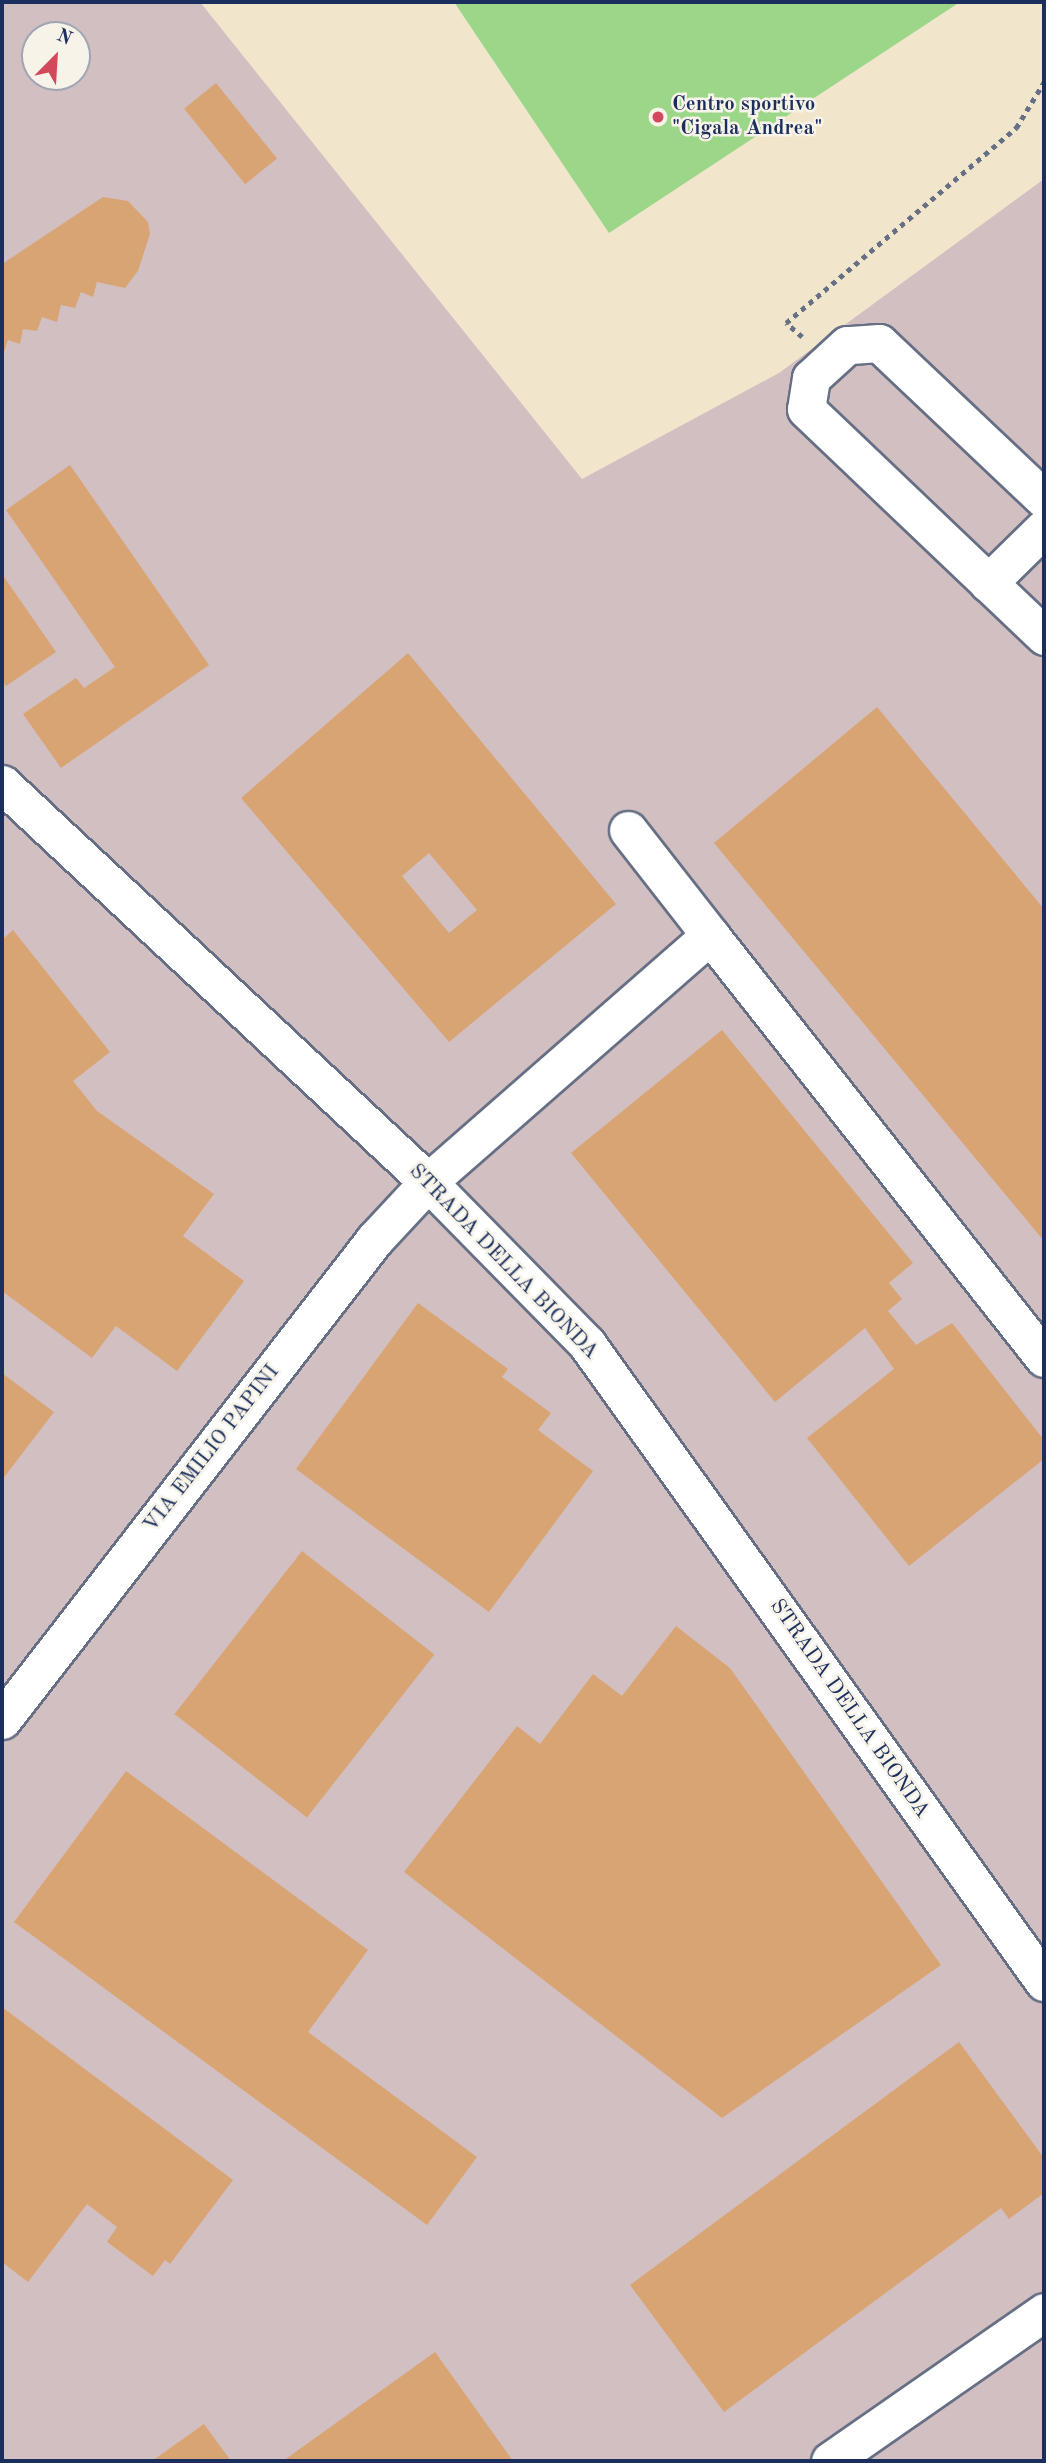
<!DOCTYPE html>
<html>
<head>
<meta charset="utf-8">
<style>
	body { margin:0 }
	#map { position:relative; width:1046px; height:2463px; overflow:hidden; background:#f1e5cc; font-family:"Old Standard TT",serif }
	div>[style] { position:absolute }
	.industrial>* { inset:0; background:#d2bfc1 }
	.green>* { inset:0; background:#9cd688 }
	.building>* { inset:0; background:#d9a473; transform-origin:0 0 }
	.path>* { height:4.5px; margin-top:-2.25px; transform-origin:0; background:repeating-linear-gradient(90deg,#666f84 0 5px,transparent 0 10px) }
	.roads { filter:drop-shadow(2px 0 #666f84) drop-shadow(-2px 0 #666f84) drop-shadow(0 2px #666f84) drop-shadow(0 -2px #666f84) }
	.minor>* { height:37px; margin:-18.5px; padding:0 18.5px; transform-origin:18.5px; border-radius:18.5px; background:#fff }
	.dots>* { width:19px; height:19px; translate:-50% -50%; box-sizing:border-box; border:4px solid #f7f3e8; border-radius:50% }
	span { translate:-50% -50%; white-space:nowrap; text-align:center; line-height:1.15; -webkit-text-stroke:5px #f7f3e8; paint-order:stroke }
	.poi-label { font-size:21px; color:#1b2f5e; font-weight:700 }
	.left { translate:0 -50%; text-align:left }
	.street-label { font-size:21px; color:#1b2f5e }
	.frame { position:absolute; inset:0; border:4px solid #1b2f5e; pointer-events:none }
	.north { position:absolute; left:21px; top:21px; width:70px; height:70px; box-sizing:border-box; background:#f7f3e8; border:2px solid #9fa5b1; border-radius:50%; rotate:24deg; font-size:19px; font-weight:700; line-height:28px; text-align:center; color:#1b2f5e }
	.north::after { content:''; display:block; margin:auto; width:24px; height:32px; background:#d1495b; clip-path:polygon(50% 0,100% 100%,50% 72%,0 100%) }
</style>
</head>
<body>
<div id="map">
	<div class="industrial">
		<i style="clip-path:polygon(evenodd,2px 2px,200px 2px,582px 479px,779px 373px,1044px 179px,1044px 2461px,2px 2461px,2px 2px,35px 35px,77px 35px,77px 77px,35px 77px,35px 35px)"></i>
	</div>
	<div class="green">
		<i style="clip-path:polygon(454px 2px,960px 2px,609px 233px)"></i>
	</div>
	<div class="building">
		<i style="left:216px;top:83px;width:97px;height:41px;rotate:51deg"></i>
		<i style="clip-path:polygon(103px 197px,128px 201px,148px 222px,150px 234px,138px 271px,125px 288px,97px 282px,93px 297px,81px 292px,75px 308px,61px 305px,57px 322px,42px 317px,37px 331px,23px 329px,20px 344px,8px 340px,2px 358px,2px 264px)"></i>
		<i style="clip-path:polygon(70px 465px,209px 665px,61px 768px,23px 714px,76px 678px,84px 688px,115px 667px,6px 510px)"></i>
		<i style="clip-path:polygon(2px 574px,56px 652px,6px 686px,2px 680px)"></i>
		<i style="clip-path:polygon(evenodd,408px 653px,616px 904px,449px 1042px,241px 798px,408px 653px,429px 853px,477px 910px,449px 933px,402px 876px,429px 853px)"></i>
		<i style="clip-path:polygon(877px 707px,1044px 909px,1044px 1241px,714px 843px)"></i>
		<i style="clip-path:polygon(13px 930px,110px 1052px,73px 1081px,97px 1111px,214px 1194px,183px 1236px,244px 1281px,177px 1371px,116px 1326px,92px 1358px,2px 1291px,2px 940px)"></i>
		<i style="clip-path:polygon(722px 1030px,913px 1263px,889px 1283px,902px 1299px,888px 1311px,916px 1345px,952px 1323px,1044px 1440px,1044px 1459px,909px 1566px,807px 1438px,894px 1369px,865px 1328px,775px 1402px,571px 1153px)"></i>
		<i style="clip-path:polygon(418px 1303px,508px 1369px,502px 1377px,551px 1413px,538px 1430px,593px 1471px,489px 1612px,296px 1469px)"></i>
		<i style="clip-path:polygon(2px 1373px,54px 1412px,2px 1480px)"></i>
		<i style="left:302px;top:1551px;width:168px;height:207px;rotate:38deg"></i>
		<i style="clip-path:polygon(676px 1626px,730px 1668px,941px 1965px,722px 2118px,404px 1872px,517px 1726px,540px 1744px,593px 1674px,622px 1696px)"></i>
		<i style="clip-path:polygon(126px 1771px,368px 1950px,308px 2032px,477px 2157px,427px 2225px,14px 1922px)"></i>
		<i style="clip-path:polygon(2px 2007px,233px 2180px,170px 2264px,165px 2260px,153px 2276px,107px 2242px,117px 2227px,87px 2204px,28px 2282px,2px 2262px)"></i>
		<i style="clip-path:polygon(959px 2042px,1044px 2158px,1044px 2193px,1009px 2219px,1001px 2208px,724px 2412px,630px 2285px)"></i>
		<i style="clip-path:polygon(435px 2352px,513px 2461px,283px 2461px)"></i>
		<i style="clip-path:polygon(204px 2424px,231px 2461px,152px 2461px)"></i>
	</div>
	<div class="path">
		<i style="left:802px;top:337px;width:21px;rotate:-139deg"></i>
		<i style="left:786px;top:323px;width:302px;rotate:-40.3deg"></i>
		<i style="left:1016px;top:128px;width:54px;rotate:-58.7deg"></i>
	</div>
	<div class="roads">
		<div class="minor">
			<i style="left:1044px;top:499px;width:227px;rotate:-136.6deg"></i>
			<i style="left:879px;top:343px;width:32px;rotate:176deg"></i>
			<i style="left:847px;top:345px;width:49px;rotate:137.5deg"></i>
			<i style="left:811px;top:378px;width:31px;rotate:99deg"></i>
			<i style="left:806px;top:409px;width:329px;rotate:43.6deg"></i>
			<i style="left:988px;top:583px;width:78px;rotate:-44.5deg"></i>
			<i style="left:2px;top:784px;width:583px;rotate:43.05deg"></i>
			<i style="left:428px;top:1182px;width:227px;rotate:45.5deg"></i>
			<i style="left:587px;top:1344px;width:785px;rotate:54.39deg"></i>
			<i style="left:628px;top:830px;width:133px;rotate:52deg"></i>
			<i style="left:2px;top:1720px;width:609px;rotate:-52.21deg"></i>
			<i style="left:375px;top:1239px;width:78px;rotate:-47.1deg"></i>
			<i style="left:428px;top:1182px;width:375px;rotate:-41.2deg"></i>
			<i style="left:710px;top:935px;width:539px;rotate:51.71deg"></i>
			<i style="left:830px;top:2461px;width:261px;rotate:-34.8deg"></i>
		</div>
	</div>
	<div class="dots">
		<i style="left:658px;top:117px;background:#d1495b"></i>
	</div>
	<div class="poi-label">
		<span class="left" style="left:672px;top:117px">Centro sportivo<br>"Cigala Andrea"</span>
	</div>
	<div class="street-label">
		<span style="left:503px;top:1262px;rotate:46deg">STRADA DELLA BIONDA</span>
		<span style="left:212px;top:1449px;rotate:-52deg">VIA EMILIO PAPINI</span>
		<span style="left:849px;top:1709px;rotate:55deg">STRADA DELLA BIONDA</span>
	</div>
	<div class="frame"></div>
	<div class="north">N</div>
</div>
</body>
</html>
